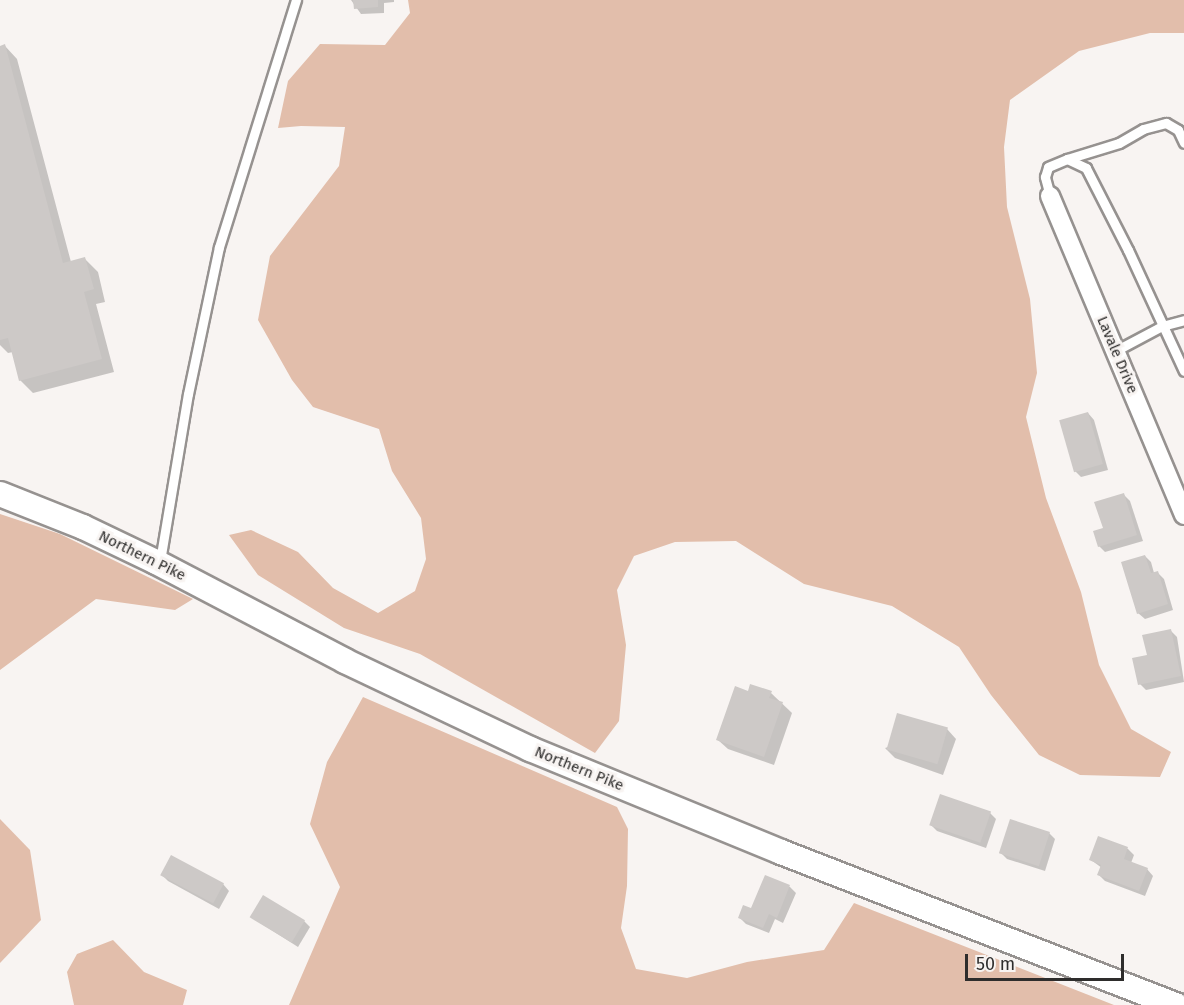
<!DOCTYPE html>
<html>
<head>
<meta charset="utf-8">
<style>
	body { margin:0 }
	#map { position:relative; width:1184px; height:1005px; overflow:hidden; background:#f8f4f2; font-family:"Fira Sans",sans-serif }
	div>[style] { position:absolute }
	.green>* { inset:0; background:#e2beab }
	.shadow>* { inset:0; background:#0003 }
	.building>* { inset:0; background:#cdc9c7; transform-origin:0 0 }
	.roads { filter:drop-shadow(2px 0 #969290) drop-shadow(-2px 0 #969290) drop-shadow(0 2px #969290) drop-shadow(0 -2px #969290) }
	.service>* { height:9px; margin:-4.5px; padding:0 4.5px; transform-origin:4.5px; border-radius:4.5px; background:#fff }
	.minor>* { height:18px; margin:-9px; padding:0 9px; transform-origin:9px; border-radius:9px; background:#fff }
	.secondary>* { height:24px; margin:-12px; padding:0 12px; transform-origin:12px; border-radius:12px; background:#fff }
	span { translate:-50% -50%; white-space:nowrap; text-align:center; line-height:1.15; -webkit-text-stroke:6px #f8f4f2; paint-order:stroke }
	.street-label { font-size:15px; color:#2e2d2c }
	.scale { position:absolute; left:965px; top:954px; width:159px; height:27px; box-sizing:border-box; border:3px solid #2e2d2c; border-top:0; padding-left:8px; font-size:18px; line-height:21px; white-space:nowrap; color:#2e2d2c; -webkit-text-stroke:4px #f8f4f2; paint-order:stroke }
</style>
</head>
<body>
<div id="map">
	<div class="green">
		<i style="clip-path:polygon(408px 0,1184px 0,1184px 33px,1150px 33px,1079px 51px,1010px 100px,1004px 147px,1007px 207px,1030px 299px,1037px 373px,1026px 417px,1046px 498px,1081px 592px,1099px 665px,1131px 729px,1171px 752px,1160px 777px,1080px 775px,1039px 755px,991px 695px,959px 647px,892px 606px,804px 584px,736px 541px,675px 542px,634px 556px,617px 590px,626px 645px,619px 721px,595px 753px,420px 654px,344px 628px,258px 575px,229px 535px,251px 530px,298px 552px,333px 588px,378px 613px,415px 591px,426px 559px,421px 518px,392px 471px,379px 429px,313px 407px,292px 380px,258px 320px,270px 256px,339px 166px,345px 127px,301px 126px,278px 128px,288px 81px,320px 44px,385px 45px,410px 13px)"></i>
		<i style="clip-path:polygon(0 514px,60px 534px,193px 599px,175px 610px,96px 599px,0 670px)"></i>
		<i style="clip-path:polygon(363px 697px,617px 807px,628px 829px,627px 886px,621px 928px,636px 969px,687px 978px,747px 962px,824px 950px,854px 903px,1114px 1005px,289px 1005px,340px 887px,310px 824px,327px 762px)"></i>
		<i style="clip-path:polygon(0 819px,30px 850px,41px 920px,0 963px)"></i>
		<i style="clip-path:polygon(113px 940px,144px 972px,187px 990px,183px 1005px,74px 1005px,67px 972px,77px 954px)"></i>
	</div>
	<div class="shadow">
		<i style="clip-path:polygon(351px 0,394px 0,394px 2px,384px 3px,384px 13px,361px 14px)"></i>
		<i style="clip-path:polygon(5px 46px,17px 59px,71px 262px,85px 259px,98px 272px,105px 302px,96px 304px,114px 372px,33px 393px,20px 380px,13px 352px,8px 353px,0 345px,0 47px)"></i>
		<i style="clip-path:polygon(1088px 413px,1094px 420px,1108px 470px,1081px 477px,1075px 471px)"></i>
		<i style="clip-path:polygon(1124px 495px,1130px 501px,1143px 541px,1105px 552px,1099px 546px)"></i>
		<i style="clip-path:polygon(1145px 556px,1151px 562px,1154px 573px,1158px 573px,1164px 579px,1173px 610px,1145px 619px,1138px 613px)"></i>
		<i style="clip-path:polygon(1170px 630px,1177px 637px,1184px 682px,1146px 690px,1140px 684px,1148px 656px)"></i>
		<i style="clip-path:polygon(749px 693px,771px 693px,792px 713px,774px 765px,728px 749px,718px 740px)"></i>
		<i style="clip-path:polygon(947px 729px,956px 739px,943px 775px,895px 758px,885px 748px)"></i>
		<i style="clip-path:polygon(990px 813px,996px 819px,986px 848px,937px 831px,931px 825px)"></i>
		<i style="clip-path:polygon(1049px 833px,1055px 839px,1045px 871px,1007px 859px,1001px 853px)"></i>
		<i style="clip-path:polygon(1099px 838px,1128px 849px,1134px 855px,1131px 863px,1147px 869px,1153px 876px,1145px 896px,1105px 881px,1099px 875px,1102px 868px,1091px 860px)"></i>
		<i style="clip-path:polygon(162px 875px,223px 884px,229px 891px,219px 909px,168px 881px)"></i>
		<i style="clip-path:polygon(766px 877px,790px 887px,796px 893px,783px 923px,775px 919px,769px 933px,746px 924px,740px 918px,752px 910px)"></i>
		<i style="clip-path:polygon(251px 917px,304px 921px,310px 927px,298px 947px)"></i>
	</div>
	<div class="building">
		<i style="clip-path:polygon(353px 0,378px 0,378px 7px,354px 9px)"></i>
		<i style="clip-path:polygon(5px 44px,63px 263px,85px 257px,94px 289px,84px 292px,102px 359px,19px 381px,8px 338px,0 340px,0 46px)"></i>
		<i style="left:1088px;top:412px;width:54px;height:30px;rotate:74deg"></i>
		<i style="clip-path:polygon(1124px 493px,1137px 535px,1098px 547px,1093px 531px,1103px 528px,1094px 502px)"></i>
		<i style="clip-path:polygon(1145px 555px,1151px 573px,1158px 571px,1168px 604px,1137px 614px,1121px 562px)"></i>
		<i style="clip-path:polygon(1171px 629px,1181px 676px,1138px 685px,1132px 658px,1147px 655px,1142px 635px)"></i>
		<i style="clip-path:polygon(750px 684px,772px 691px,769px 698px,783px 702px,764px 757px,716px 740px,735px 686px,748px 691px)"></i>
		<i style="left:897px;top:713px;width:53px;height:38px;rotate:16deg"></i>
		<i style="left:940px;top:794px;width:54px;height:33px;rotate:19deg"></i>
		<i style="left:1010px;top:819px;width:42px;height:36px;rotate:18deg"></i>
		<i style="clip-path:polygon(1098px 836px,1128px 847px,1124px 859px,1148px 868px,1139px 891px,1097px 875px,1101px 865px,1089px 860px)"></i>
		<i style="left:171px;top:855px;width:60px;height:23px;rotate:28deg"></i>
		<i style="clip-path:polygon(765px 875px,790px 885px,777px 918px,769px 914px,763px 928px,738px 918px,743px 905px,751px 908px)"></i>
		<i style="left:263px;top:895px;width:49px;height:26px;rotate:31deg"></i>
	</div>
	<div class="roads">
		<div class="service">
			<i style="left:1067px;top:159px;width:54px;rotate:-17.1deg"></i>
			<i style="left:1119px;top:143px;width:28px;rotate:-30deg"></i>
			<i style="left:1143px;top:129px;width:24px;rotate:-15deg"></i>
			<i style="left:1166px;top:123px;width:14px;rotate:30deg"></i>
			<i style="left:1178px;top:130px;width:14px;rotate:65deg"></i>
			<i style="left:1050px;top:196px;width:20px;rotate:-105deg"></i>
			<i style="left:1045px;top:177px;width:10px;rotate:-73deg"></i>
			<i style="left:1048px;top:167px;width:21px;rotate:-23deg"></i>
			<i style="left:1067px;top:159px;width:21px;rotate:25deg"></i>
			<i style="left:1086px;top:168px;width:92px;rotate:62.9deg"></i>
			<i style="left:1128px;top:250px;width:133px;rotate:65.2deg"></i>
			<i style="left:1115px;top:351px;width:53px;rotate:-28deg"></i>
			<i style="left:1162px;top:326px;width:23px;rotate:-15deg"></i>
			<i style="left:160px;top:561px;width:169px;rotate:-80.5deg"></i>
			<i style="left:188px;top:394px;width:150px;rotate:-78.1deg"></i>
			<i style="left:219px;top:247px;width:259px;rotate:-72.7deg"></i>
		</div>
		<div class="minor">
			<i style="left:1050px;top:196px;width:346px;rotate:67.2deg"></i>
		</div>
		<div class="secondary">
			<i style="left:0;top:494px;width:89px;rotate:21.7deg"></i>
			<i style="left:83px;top:527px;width:81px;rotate:25.6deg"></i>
			<i style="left:156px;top:562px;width:213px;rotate:27.6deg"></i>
			<i style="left:345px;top:661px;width:205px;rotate:25.4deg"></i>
			<i style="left:530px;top:749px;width:271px;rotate:22.3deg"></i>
			<i style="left:781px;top:852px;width:424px;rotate:21.2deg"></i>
		</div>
	</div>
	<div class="street-label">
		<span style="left:1117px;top:355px;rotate:67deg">Lavale Drive</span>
		<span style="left:142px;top:556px;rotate:26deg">Northern Pike</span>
		<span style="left:579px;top:769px;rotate:22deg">Northern Pike</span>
	</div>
	<div class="scale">50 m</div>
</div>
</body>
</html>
